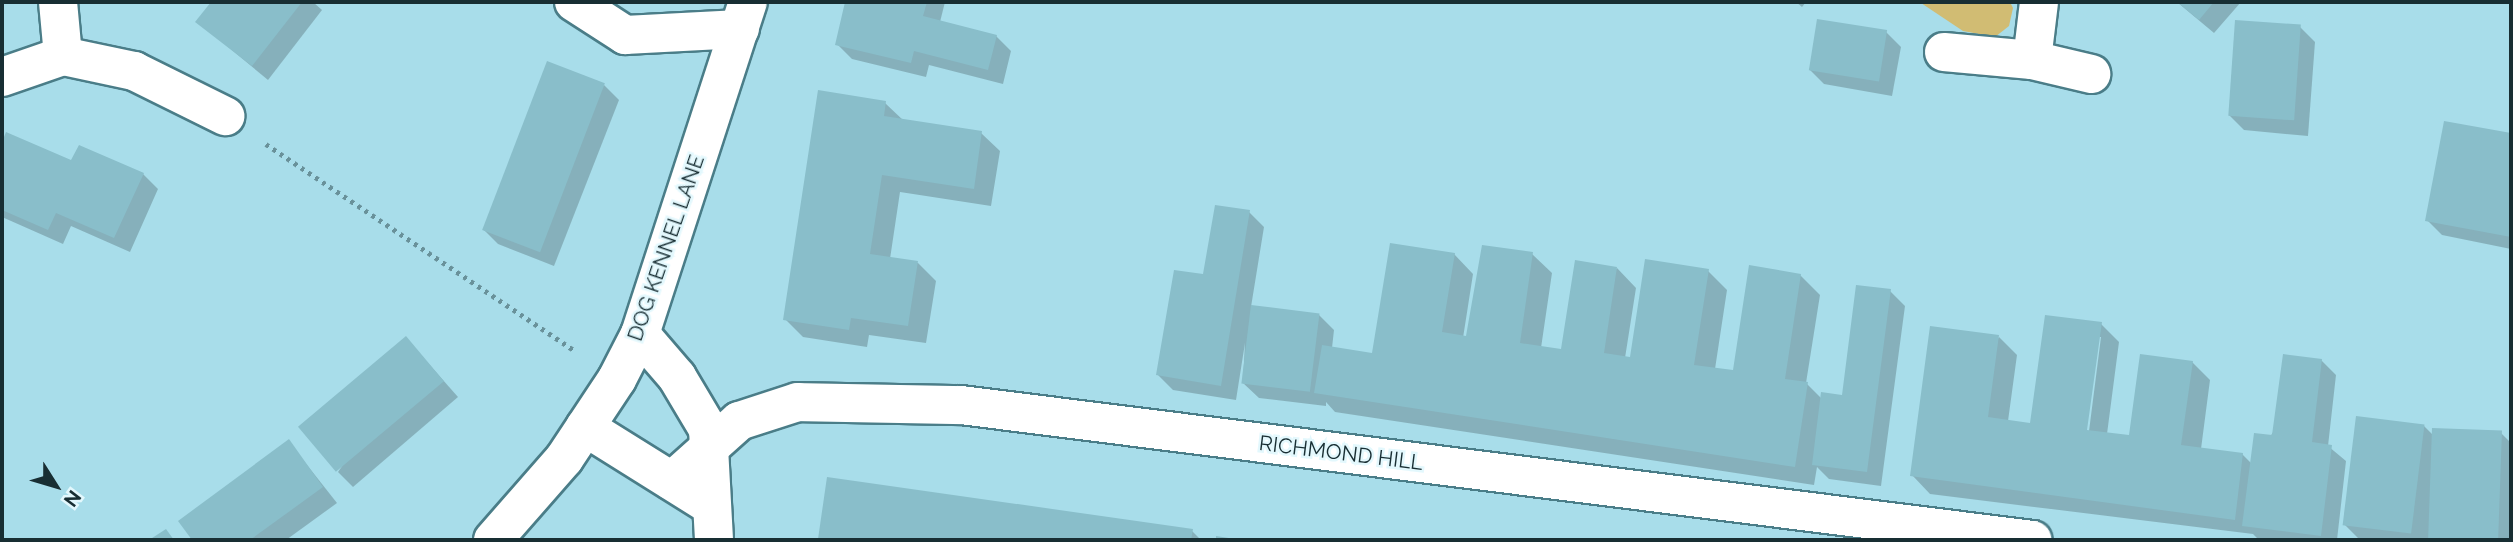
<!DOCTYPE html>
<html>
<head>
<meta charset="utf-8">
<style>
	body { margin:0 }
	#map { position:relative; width:2513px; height:542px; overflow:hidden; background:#a8ddea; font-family:Raleway,sans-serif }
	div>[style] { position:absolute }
	.green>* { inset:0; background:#d1bc73 }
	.shadow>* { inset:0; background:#0003 }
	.building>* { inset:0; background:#89beca; transform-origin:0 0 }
	.path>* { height:4.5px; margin-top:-2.25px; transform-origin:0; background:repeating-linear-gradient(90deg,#69919a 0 3.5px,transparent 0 8.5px) }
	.roads { filter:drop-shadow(2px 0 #4a7d88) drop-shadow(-2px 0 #4a7d88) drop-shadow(0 2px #4a7d88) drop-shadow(0 -2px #4a7d88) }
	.street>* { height:38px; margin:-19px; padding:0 19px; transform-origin:19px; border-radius:19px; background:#fff }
	.secondary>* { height:38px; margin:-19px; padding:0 19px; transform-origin:19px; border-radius:19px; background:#fff }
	span { translate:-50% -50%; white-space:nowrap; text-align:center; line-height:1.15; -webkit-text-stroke:5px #e3f8fd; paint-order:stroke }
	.street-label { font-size:21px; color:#182e33 }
	.frame { position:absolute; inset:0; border:4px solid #182e33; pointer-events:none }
	.north { position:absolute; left:21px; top:451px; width:70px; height:70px; -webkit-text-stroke:5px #e3f8fd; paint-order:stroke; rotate:127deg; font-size:19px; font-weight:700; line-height:28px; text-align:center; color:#182e33 }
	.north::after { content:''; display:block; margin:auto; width:24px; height:32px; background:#182e33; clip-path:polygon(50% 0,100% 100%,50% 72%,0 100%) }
</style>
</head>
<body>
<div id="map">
	<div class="green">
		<i style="clip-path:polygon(2010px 2px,2013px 8px,2009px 26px,1995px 37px,1963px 31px,1921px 3px)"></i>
	</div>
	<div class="shadow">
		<i style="clip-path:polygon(213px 2px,313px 2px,322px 10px,268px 80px,198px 22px)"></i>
		<i style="clip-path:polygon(847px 2px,945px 2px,940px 22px,996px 36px,1011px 51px,1003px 84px,929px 65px,926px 77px,852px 59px,837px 44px)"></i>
		<i style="clip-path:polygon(1796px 2px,1806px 2px,1802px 7px)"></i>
		<i style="clip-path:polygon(2177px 2px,2241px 2px,2214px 33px)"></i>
		<i style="clip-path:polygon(2300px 27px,2315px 42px,2308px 136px,2244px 130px,2229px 115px)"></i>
		<i style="clip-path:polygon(1886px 32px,1901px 47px,1892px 96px,1824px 84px,1809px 69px)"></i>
		<i style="clip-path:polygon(604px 85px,619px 100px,554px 266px,498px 244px,483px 229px)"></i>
		<i style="clip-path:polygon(885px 103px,904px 121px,981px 133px,1000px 151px,991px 206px,900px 192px,890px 259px,918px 263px,936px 281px,926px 343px,869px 335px,867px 347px,803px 337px,785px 319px)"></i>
		<i style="clip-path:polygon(2446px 123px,2511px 135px,2511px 249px,2442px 235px,2427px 220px)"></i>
		<i style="clip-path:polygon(7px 134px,72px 163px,143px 174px,158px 189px,130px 252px,71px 226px,63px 244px,2px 217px,2px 147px)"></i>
		<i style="clip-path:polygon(1249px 212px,1264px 227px,1251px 307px,1319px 315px,1334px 330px,1332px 348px,1374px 355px,1454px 254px,1473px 274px,1463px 338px,1468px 338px,1532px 254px,1552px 273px,1541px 348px,1562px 351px,1617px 268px,1636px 288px,1625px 358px,1631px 359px,1708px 271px,1727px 290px,1715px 369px,1735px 372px,1800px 275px,1820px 295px,1806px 383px,1822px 399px,1844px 397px,1890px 291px,1905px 306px,1881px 486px,1829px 479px,1817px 467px,1814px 485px,1335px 412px,1326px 402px,1326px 406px,1259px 398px,1243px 383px,1245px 343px,1236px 400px,1173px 390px,1158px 375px,1205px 276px)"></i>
		<i style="clip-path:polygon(evenodd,2101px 324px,2119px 342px,2107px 434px,2130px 437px,2192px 362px,2210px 380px,2201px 449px,2242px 454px,2252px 464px,2321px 360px,2336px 375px,2328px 446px,2346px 461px,2337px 540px,2259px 540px,2253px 534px,1930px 494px,1912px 475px,1999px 337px,2017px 355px,2008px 421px,2032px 425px,2101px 324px,2098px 337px,2101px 337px,2088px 439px,2084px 438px,2098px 337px)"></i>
		<i style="clip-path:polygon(420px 354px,458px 397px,353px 487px,338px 472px)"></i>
		<i style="clip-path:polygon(2424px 426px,2433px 435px,2501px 433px,2511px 443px,2511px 540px,2367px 540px,2359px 539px,2344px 524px)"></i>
		<i style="clip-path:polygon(288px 441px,337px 503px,286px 540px,194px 540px,180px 521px)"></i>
		<i style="clip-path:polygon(1192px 531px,1201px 540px,820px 538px)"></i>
	</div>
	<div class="building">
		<i style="clip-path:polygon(211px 2px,302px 2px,252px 66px,195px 22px)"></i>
		<i style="clip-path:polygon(845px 2px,927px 2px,923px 16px,997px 35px,988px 70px,914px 51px,911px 63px,835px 45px)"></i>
		<i style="clip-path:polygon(2177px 2px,2214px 2px,2199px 20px)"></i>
		<i style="left:1817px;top:19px;width:71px;height:52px;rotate:9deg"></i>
		<i style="left:2235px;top:20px;width:66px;height:96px;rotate:4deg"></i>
		<i style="left:547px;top:61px;width:62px;height:181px;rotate:21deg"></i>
		<i style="clip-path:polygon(818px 90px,886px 101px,884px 116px,982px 131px,974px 189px,882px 175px,870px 254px,918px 261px,908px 326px,851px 318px,849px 330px,783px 320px)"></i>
		<i style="clip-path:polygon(2444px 121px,2511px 133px,2511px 237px,2425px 221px)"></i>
		<i style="clip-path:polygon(6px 132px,71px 160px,79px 145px,144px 173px,114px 238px,56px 213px,48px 230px,2px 210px,2px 142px)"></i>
		<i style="clip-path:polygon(1215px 205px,1250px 210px,1221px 386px,1156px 375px,1174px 270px,1203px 274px)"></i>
		<i style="clip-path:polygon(1390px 243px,1455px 253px,1442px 332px,1466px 336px,1482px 245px,1533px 252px,1520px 343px,1561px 349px,1575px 260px,1617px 267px,1604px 353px,1630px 357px,1645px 259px,1709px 269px,1694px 365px,1733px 370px,1749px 265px,1801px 274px,1785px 379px,1808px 382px,1795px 467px,1314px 393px,1322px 345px,1372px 353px)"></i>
		<i style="clip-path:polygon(1856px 285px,1891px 289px,1867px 472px,1812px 465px,1821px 392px,1842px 395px)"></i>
		<i style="left:1251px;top:305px;width:69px;height:79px;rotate:7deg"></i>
		<i style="clip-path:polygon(2045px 315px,2102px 322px,2087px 430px,2129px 435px,2140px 354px,2193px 361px,2181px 445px,2243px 453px,2235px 520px,1910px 476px,1930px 326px,1999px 335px,1988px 417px,2030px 423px)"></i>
		<i style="left:406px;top:336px;width:59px;height:141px;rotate:50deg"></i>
		<i style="clip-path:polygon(2283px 354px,2322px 359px,2312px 442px,2332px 445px,2321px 536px,2242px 526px,2254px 433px,2272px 435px)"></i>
		<i style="left:2356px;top:416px;width:69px;height:110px;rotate:7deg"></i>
		<i style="left:2432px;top:428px;width:70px;height:110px;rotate:2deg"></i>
		<i style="clip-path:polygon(289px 439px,323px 487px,250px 540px,192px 540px,178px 521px)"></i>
		<i style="clip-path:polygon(827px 477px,1193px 529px,1191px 540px,818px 539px)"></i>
		<i style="clip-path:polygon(166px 529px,174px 540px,149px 540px)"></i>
		<i style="clip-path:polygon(1216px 536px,1235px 539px,1234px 540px,1216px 540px)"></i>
	</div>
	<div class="path">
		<i style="left:266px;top:144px;width:372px;rotate:33.8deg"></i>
	</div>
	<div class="roads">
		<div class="street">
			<i style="left:58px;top:2px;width:54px;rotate:84.7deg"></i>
			<i style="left:574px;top:2px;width:61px;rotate:32.9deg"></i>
			<i style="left:625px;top:35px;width:115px;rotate:-3deg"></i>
			<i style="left:1944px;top:52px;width:88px;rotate:5.2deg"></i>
			<i style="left:2032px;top:60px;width:61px;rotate:13.3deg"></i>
			<i style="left:2032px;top:60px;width:58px;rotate:-83.1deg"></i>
			<i style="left:2px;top:77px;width:65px;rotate:-19deg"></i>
			<i style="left:63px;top:56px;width:73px;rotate:11.9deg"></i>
			<i style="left:134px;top:71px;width:102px;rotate:26.3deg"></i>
			<i style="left:672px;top:481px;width:90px;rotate:-41.8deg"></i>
			<i style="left:739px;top:421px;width:62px;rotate:-17.9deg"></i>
			<i style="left:798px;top:402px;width:163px;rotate:1.1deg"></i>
			<i style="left:961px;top:405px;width:1080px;rotate:7.18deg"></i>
		</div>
		<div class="secondary">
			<i style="left:640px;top:334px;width:57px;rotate:49.3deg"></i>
			<i style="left:677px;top:377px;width:61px;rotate:59.2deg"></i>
			<i style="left:708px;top:429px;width:111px;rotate:86.9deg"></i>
			<i style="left:585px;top:427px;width:147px;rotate:32deg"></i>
			<i style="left:493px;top:540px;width:108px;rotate:-48.8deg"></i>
			<i style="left:564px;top:459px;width:96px;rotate:-56.5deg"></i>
			<i style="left:617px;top:379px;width:51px;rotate:-62.9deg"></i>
			<i style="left:640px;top:334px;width:349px;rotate:-72deg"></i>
		</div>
	</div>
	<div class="street-label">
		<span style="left:666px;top:248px;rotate:-71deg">DOG KENNEL LANE</span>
		<span style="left:1341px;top:453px;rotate:7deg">RICHMOND HILL</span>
	</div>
	<div class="frame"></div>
	<div class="north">N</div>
</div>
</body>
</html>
